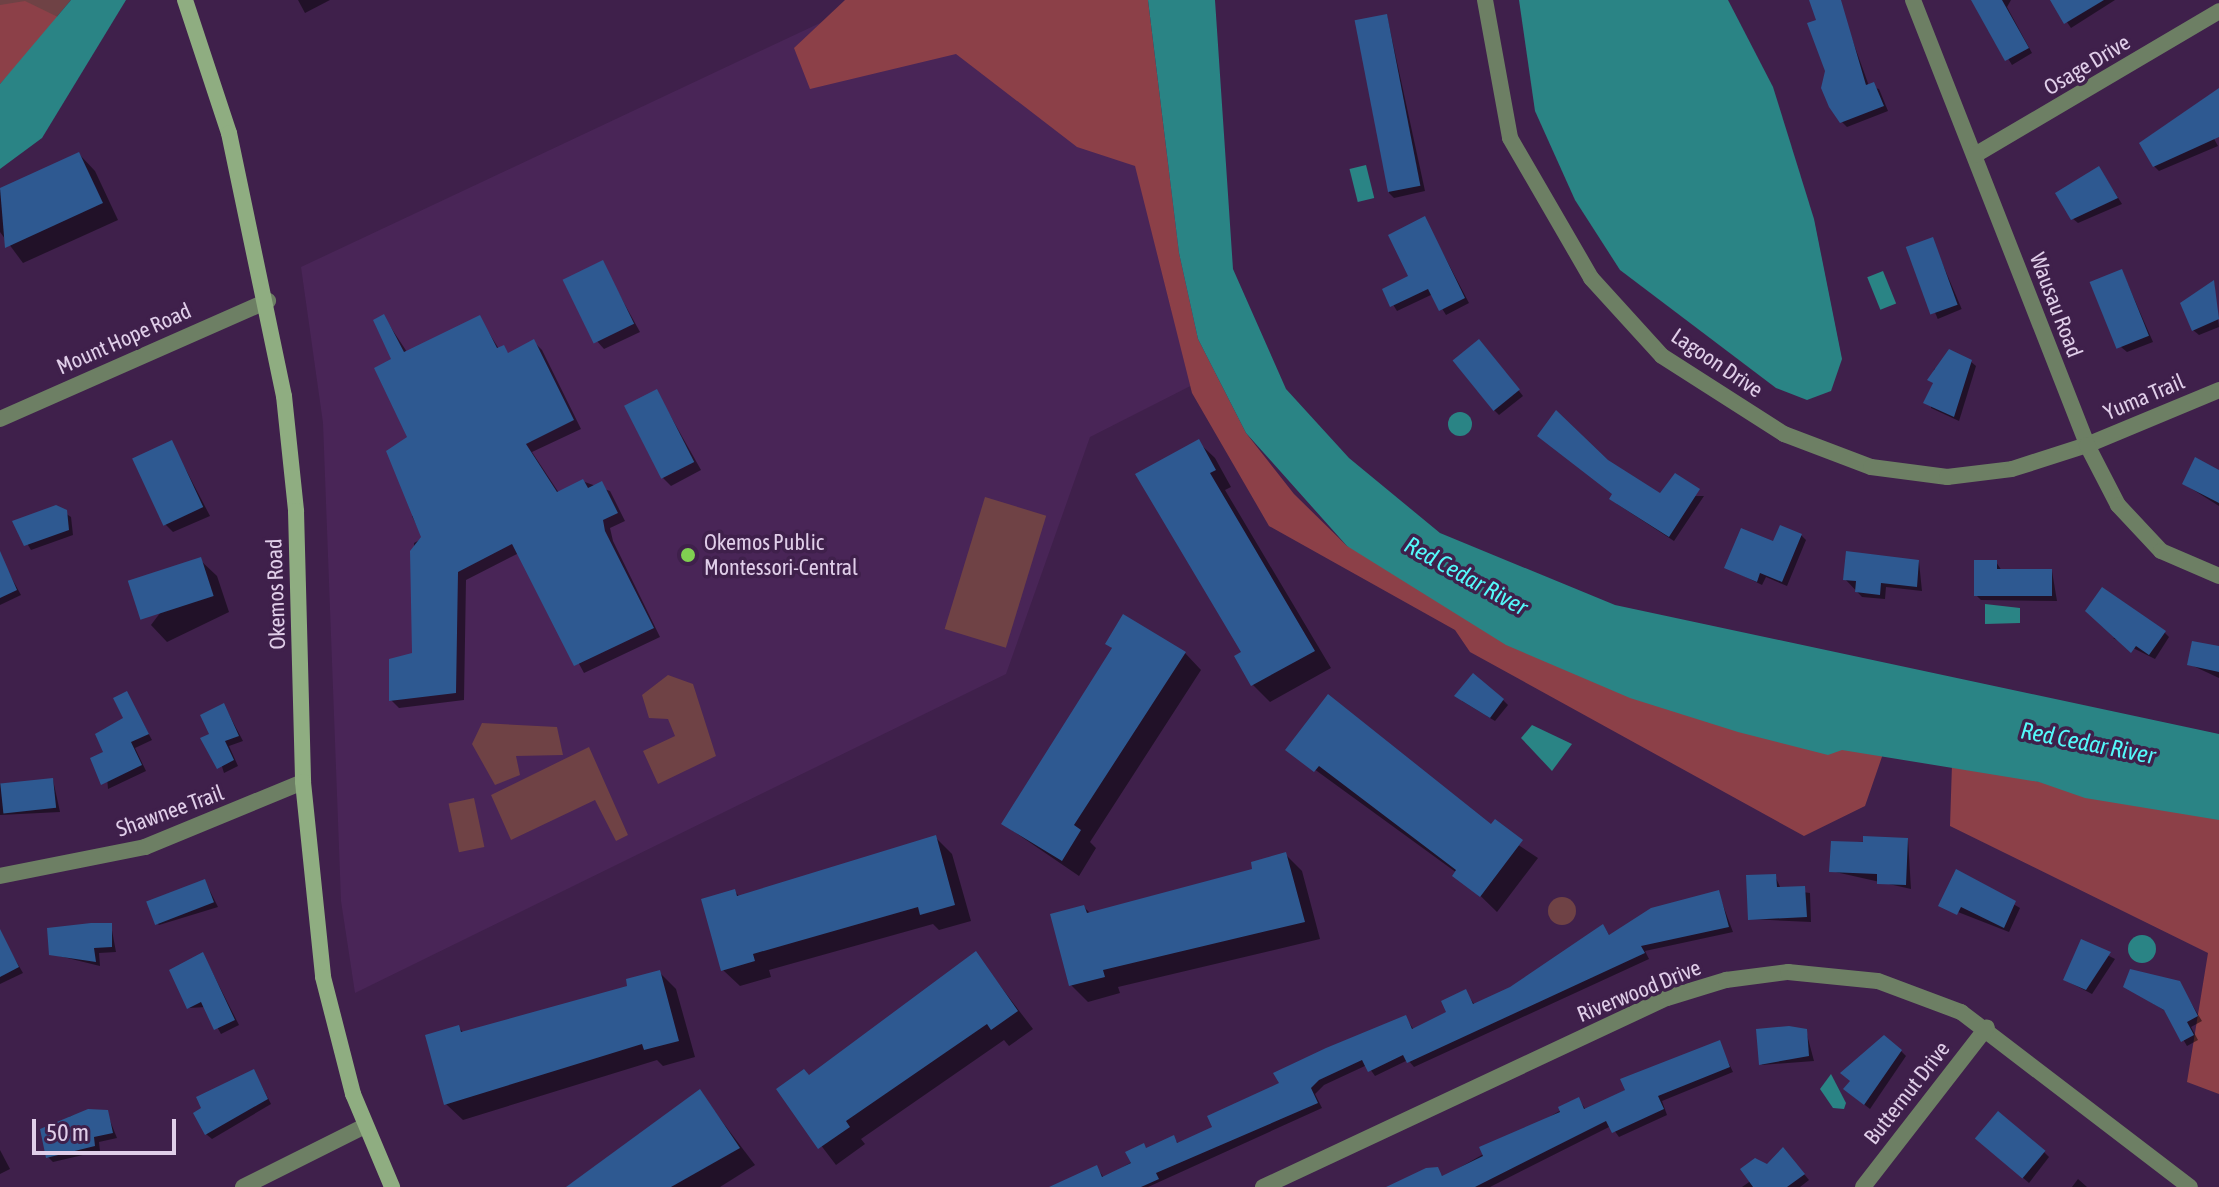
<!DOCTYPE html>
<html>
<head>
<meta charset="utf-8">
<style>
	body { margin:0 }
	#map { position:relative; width:2219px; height:1187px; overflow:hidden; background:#3f204b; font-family:"Asap Condensed",sans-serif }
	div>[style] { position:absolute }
	.built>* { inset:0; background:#492557 }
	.green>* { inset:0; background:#6f4245; transform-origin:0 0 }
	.round { border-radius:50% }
	.forest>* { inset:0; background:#8c4048 }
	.water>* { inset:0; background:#2a8485; transform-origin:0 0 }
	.shadow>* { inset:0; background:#0007; transform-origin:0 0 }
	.building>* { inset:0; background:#2e5991; transform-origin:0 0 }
	.minor>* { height:16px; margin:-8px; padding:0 8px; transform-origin:8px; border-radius:8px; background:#6d7f64 }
	.tertiary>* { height:16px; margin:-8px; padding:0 8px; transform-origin:8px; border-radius:8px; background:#6d7f64 }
	.secondary>* { height:16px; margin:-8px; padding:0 8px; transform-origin:8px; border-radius:8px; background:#8fad81 }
	.dots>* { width:22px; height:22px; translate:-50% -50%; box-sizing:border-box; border:4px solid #3f204b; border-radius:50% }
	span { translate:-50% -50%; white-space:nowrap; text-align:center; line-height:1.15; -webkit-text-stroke:7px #3f204b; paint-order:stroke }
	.street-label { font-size:22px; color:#e0cee9 }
	.poi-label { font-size:22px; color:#e0cee9 }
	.left { translate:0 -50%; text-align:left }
	.water-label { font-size:24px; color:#54f9fa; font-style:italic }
	.scale { position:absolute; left:32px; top:1119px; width:144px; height:36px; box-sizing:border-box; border:4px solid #e0cee9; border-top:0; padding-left:10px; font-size:24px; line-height:28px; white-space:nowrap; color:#e0cee9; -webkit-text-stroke:6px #3f204b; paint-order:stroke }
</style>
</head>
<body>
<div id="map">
	<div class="built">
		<i style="clip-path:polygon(869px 0,1148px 0,1148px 44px,1198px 339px,1216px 373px,1090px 437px,1006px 674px,355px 993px,341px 901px,323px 423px,301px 267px)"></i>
	</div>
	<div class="green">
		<i style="clip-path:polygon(0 0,71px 0,0 84px)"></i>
		<i style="left:985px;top:497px;width:64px;height:138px;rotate:17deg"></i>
		<i style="clip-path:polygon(668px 675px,693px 684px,716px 756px,658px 784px,643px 751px,675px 736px,668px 719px,649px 718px,642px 695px)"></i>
		<i style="clip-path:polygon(482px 723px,557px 727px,563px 755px,516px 756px,520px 775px,495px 785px,472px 744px)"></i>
		<i style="clip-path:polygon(589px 747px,628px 835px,616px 841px,595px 800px,511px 840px,491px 795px)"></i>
		<i style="left:474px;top:798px;width:50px;height:26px;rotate:78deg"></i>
		<i class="round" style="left:1548px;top:897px;width:28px;height:28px"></i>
	</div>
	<div class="forest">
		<i style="clip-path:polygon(845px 0,1148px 0,1179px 253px,1198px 339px,1246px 433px,1294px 494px,1347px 546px,1885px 748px,1865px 806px,1804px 836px,1470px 652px,1455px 630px,1269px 526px,1192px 393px,1135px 166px,1077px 147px,956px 54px,810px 89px,794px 48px)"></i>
		<i style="clip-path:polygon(25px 1px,60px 18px,0 84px,0 5px)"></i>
		<i style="clip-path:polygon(1952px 764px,2219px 818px,2219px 1094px,2187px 1082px,2208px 953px,1950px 826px)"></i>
	</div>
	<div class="water">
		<i style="clip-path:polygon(71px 0,126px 0,42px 138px,0 169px,0 84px)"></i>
		<i style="clip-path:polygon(1148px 0,1215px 0,1233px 269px,1286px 389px,1349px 458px,1440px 533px,1615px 605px,2219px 734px,2219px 820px,2085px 798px,2039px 782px,1842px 750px,1828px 755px,1738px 732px,1630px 698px,1506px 645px,1347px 546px,1246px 433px,1198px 339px,1179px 253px)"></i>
		<i style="clip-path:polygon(1519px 0,1728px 0,1773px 87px,1814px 219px,1842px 359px,1831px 391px,1807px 400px,1776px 388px,1620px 270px,1575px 200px,1535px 111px)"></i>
		<i style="left:1366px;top:165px;width:34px;height:17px;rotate:76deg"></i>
		<i style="left:1883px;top:271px;width:35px;height:17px;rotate:68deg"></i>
		<i class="round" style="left:1448px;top:412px;width:24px;height:24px"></i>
		<i style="clip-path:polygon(1985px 604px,2020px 608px,2020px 623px,1985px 624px)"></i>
		<i style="clip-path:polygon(1532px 725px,1572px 744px,1552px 771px,1521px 738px)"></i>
		<i class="round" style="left:2128px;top:935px;width:28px;height:28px"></i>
		<i style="clip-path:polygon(1831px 1074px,1846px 1103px,1844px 1109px,1833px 1108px,1820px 1089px)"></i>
	</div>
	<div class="shadow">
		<i style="clip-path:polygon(298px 0,330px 0,305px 13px)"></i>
		<i style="clip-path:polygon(1812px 0,1838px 0,1869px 86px,1879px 89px,1888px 111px,1847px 127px,1842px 122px)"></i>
		<i style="clip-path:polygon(1973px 0,2011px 0,2007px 7px,2032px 53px,2012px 65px)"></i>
		<i style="clip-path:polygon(2052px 0,2115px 0,2071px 28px)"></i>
		<i style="clip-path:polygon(1387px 16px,1425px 191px,1394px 198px,1389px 193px)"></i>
		<i style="clip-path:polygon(2219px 91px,2219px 121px,2208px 128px,2218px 146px,2159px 171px,2154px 166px)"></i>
		<i style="clip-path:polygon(79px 154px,95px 171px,118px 220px,23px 263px,0 232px,0 190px)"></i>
		<i style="clip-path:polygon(2103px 174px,2122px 204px,2078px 223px,2072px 218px)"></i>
		<i style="clip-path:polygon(1425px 219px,1469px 303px,1446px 315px,1433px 294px,1397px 311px,1384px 290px,1411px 276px)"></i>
		<i style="left:1932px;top:239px;width:76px;height:26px;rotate:67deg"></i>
		<i style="clip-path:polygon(602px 263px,640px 332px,604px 349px,596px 340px)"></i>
		<i style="clip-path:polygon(2122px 271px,2153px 342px,2127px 352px,2121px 347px)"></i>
		<i style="clip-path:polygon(2214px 283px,2219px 327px,2199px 335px,2193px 330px)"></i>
		<i style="clip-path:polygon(384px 317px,407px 352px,479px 317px,499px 349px,510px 354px,534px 342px,542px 350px,581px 429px,532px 452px,559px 493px,582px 481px,610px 491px,625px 521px,610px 528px,613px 541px,660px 637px,584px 673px,519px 553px,466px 580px,464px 700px,399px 708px,391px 700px,414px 654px,414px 543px,423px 538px,412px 516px,418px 513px,410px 438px)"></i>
		<i style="clip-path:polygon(1484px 347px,1523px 396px,1499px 415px,1494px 410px)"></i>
		<i style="clip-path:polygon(1970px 361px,1976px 366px,1959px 421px,1931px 408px,1934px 369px)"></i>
		<i style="clip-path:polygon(657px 392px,701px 470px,671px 486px,663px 478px)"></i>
		<i style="clip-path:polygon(1198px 442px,1215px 458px,1231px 487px,1225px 490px,1331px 668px,1270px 702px,1253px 685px,1244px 653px)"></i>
		<i style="clip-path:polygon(172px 443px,210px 516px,173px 532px,165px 524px)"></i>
		<i style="clip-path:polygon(1607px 462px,1660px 496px,1704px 496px,1674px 541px,1617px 504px)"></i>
		<i style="clip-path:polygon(2219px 472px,2219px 506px,2184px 484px)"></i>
		<i style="clip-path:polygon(56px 507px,71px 517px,73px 535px,31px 550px,14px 522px)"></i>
		<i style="clip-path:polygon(1801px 535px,1806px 540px,1787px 586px,1766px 577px,1762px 585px,1726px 567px)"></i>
		<i style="clip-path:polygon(0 557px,21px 595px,0 605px)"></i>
		<i style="clip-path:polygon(200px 560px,217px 576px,229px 612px,167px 642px,151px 625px)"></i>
		<i style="clip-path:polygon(1919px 562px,1922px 591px,1886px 587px,1885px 599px,1862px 597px,1845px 579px)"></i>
		<i style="clip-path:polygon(1996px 562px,2002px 571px,2052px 571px,2057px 601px,1981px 600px,1976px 595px)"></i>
		<i style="clip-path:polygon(2164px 632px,2169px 637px,2155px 659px,2113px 638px)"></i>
		<i style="clip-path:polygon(1108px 644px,1185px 653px,1201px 670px,1090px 842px,1096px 848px,1079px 876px,1003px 824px,1114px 650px)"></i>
		<i style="clip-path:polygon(2219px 649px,2219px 678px,2189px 664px)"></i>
		<i style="clip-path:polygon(127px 694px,152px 740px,135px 748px,146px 771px,108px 789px,105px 753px,125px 718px)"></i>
		<i style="clip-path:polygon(1503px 700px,1508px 705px,1495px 721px,1462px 701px)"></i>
		<i style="clip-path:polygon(224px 705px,243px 741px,229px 746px,238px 766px,224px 773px,212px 735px)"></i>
		<i style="clip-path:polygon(1288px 750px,1491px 827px,1538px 858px,1497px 912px,1457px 873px)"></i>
		<i style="clip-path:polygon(53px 780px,60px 812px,0 815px,0 784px)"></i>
		<i style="clip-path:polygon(935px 837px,952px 854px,971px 921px,939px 930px,933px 924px,769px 970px,771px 977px,740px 986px,723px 970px,735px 892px,740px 897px)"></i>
		<i style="clip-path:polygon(1908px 840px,1911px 889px,1831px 871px,1833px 843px)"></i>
		<i style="clip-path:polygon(1286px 855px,1302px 871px,1320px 939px,1118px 987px,1120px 993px,1088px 1002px,1071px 985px,1084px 907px,1091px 914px,1255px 870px)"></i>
		<i style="clip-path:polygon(1957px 871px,2020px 908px,2009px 932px,1940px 905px)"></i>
		<i style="clip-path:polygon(1775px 876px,1781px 889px,1810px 893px,1811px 922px,1750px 919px)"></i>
		<i style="clip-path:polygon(205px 881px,218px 907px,159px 925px,154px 920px)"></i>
		<i style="clip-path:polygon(1718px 892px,1733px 932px,1645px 951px,1649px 959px,1414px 1067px,1408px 1060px,1375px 1076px,1367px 1065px,1324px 1085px,1315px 1094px,1322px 1108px,1148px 1187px,1058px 1187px,1097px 1168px,1104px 1178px,1173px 1138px,1178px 1143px,1214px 1128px,1405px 1017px,1414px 1030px,1449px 1013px,1465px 992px,1475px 1005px,1511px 989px,1603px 926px,1610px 936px)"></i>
		<i style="clip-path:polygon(111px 925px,116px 952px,99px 953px,100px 966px,51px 954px)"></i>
		<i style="clip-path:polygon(2082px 942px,2115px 959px,2092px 994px,2065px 980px)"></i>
		<i style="clip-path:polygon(6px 944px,23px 973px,0 984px,0 946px)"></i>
		<i style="clip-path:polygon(203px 954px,239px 1025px,221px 1034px,206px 1007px,189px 1008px)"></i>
		<i style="clip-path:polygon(976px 954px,1033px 1029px,1009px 1046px,1004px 1040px,861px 1139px,865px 1144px,836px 1165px,778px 1089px,809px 1076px)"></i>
		<i style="clip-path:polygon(659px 972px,676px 989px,695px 1057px,663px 1066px,657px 1060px,463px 1120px,446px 1104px,459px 1028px,464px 1033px,630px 987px)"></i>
		<i style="clip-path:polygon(2179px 983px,2202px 1021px,2191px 1027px,2198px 1040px,2187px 1046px,2167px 1012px,2126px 987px)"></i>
		<i style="clip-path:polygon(1806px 1031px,1814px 1061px,1761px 1065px)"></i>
		<i style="clip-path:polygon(1719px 1043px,1733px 1072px,1662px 1101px,1667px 1115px,1619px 1137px,1611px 1126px,1490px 1187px,1393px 1187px,1437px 1169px,1443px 1177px,1579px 1100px,1586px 1110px)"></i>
		<i style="clip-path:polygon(1901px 1051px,1906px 1056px,1870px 1109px,1851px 1094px,1852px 1081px)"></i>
		<i style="clip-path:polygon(254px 1071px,271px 1104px,212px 1139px,206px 1134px)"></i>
		<i style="clip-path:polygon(699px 1091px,755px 1165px,720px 1187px,567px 1187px)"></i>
		<i style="clip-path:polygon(107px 1113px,117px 1138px,99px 1142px,100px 1151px,53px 1162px,48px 1157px,70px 1116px)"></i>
		<i style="clip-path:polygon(1984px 1144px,2044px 1152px,2049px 1157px,2029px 1183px)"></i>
		<i style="clip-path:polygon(0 1150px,10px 1169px,0 1174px)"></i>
		<i style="clip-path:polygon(1788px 1155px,1809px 1180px,1800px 1187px,1742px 1187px)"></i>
		<i style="clip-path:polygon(2078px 1179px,2087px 1187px,2072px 1187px)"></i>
	</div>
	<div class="building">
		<i style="clip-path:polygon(1809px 0,1841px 0,1866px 85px,1874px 82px,1884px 106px,1840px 123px,1829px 107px,1821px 88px,1825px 71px,1807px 23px,1816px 20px)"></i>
		<i style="clip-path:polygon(1971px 0,2002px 0,2029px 48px,2005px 61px)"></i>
		<i style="clip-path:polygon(2050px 0,2104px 0,2064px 24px)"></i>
		<i style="left:1387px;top:14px;width:175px;height:33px;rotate:79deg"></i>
		<i style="clip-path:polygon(2219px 88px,2219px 137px,2153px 167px,2139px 143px)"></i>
		<i style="clip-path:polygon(79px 152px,103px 203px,5px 248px,0 188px)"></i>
		<i style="clip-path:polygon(2099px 166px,2118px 198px,2071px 220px,2055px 193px)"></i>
		<i style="clip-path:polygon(1425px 216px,1465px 298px,1439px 311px,1428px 289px,1390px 307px,1382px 289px,1408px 276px,1388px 235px)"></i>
		<i style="left:1933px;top:237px;width:72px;height:29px;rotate:70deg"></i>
		<i style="left:603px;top:260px;width:71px;height:45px;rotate:64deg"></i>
		<i style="left:2122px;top:269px;width:72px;height:35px;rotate:68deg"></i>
		<i style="clip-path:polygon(2214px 280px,2219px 319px,2192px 331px,2180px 303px)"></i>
		<i style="clip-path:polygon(384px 314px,404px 352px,480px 315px,497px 348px,504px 345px,508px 353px,534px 339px,574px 420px,526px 444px,557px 492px,583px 479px,588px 488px,602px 481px,618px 513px,603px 520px,605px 531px,654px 628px,574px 666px,512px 544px,458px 572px,456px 693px,389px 701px,389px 659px,412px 653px,410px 551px,421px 537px,386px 451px,407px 437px,374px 368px,391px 359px,373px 320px)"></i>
		<i style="left:1479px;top:339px;width:65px;height:34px;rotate:51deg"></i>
		<i style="clip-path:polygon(1949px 349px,1972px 360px,1954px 417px,1923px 403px,1933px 383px,1927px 380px)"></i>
		<i style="left:657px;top:389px;width:82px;height:37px;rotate:63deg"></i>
		<i style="clip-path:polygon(1556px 410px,1608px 460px,1660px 493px,1675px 473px,1700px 489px,1669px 537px,1609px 499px,1612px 494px,1537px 436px)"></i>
		<i style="clip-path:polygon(1199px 439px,1216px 470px,1210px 473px,1315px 651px,1251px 686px,1234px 656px,1241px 652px,1135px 474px)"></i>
		<i style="left:172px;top:440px;width:74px;height:44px;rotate:65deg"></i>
		<i style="clip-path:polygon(2195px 457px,2219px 470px,2219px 503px,2182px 484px)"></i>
		<i style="clip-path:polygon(56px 505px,67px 510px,69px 530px,24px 546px,12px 521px)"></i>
		<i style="clip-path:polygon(1780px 525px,1802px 534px,1782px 582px,1760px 573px,1757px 582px,1724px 568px,1741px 528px,1773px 541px)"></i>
		<i style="clip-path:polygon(0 551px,17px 590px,0 598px)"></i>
		<i style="clip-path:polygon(1846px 551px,1919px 560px,1917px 587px,1881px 583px,1880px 595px,1855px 592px,1856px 581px,1843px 580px)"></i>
		<i style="left:201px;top:557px;width:41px;height:77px;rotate:72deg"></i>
		<i style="clip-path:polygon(1974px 560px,1997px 560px,1997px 569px,2052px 569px,2052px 596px,1974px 596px)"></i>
		<i style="clip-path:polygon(2102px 587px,2166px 631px,2149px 655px,2136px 646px,2131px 653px,2085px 611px)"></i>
		<i style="clip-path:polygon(1123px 614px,1186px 652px,1074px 825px,1081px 830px,1062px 861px,1001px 824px,1112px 648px,1105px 644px)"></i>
		<i style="clip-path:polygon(2192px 641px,2219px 646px,2219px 672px,2187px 665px)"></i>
		<i style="clip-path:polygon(1473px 673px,1504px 699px,1490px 718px,1454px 696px)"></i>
		<i style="clip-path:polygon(127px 691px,149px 734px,131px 742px,142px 765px,101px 785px,90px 758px,103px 752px,95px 734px,123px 718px,113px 698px)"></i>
		<i style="clip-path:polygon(1328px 694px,1491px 824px,1495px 819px,1523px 840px,1480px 897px,1452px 876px,1456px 870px,1319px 766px,1314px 772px,1285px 750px)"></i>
		<i style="clip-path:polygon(224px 703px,239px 736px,225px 741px,234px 760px,217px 769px,200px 738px,209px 734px,200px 715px)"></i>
		<i style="left:53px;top:778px;width:30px;height:53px;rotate:84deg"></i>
		<i style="clip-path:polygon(936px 835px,955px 905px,920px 915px,918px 907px,753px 954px,755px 961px,721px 971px,701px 899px,735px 889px,737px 896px)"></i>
		<i style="clip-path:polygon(1863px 836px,1908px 838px,1906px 885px,1877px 884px,1877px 874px,1829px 872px,1831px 841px,1863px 842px)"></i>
		<i style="clip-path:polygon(1286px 852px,1305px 922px,1103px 970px,1105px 977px,1069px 986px,1050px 914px,1084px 905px,1087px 913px,1252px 869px,1251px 862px)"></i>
		<i style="clip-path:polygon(1956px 869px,2016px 901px,2004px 928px,1961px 907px,1957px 915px,1938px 906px)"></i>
		<i style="clip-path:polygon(1776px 874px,1777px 887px,1805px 886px,1807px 917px,1748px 920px,1746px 875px)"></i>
		<i style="left:205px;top:879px;width:25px;height:63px;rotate:69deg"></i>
		<i style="clip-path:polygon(1719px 890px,1729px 927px,1641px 946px,1645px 953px,1407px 1063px,1403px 1055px,1368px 1072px,1362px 1060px,1319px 1080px,1311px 1088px,1318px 1103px,1156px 1173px,1159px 1179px,1141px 1187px,1049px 1187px,1097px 1165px,1102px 1177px,1131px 1163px,1125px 1152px,1144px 1143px,1146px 1148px,1174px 1135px,1177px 1143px,1212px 1127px,1207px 1116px,1279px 1083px,1273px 1073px,1326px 1048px,1406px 1015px,1412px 1029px,1446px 1012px,1441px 1001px,1466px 989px,1473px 1004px,1510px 987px,1603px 924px,1609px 935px,1651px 908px)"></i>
		<i style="clip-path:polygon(91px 923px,112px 923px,112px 947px,94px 948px,96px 962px,49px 955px,47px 928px)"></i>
		<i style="clip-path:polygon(0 929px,19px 967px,0 977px)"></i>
		<i style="clip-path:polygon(2081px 939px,2111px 952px,2086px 990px,2063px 980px)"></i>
		<i style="clip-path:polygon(976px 951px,1018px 1011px,991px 1030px,987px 1024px,846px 1121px,850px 1127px,818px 1149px,776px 1089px,804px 1069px,809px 1075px)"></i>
		<i style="clip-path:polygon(203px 952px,235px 1020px,214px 1030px,201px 1002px,187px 1009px,169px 970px)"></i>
		<i style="clip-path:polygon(2130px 969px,2180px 981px,2198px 1016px,2187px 1022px,2194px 1035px,2181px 1042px,2164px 1010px,2123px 987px)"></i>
		<i style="clip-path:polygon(660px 970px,679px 1041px,644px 1050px,642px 1044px,444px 1105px,425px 1035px,459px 1025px,461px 1032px,627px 986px,626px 979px)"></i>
		<i style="clip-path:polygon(1789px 1026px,1807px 1029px,1809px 1056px,1759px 1065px,1756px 1029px)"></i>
		<i style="clip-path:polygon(1884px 1035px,1902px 1050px,1864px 1105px,1843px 1089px,1850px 1081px,1840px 1073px)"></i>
		<i style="clip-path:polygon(1720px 1040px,1730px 1067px,1658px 1096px,1664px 1109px,1612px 1133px,1606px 1121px,1475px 1187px,1386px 1187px,1426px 1168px,1438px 1167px,1442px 1176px,1483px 1156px,1479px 1147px,1560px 1112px,1558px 1107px,1579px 1097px,1584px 1109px,1625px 1090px,1620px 1079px)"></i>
		<i style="clip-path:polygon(254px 1069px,268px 1099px,205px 1135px,193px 1113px,201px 1108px,196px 1097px)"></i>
		<i style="clip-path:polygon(700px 1089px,740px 1148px,671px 1187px,566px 1187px)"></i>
		<i style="clip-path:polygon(88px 1109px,108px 1110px,113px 1133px,94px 1137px,95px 1146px,46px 1158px,40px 1129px)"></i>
		<i style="left:1998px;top:1111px;width:62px;height:36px;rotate:40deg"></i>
		<i style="clip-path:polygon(1783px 1147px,1805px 1174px,1787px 1187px,1753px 1187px,1740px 1169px,1755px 1158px,1767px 1164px)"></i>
	</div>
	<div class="minor">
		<i style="left:1485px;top:0;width:140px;rotate:79.7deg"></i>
		<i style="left:1510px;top:138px;width:162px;rotate:59.9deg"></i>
		<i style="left:1591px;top:278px;width:105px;rotate:47.7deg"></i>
		<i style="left:1662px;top:356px;width:145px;rotate:32.6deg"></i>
		<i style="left:1784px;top:434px;width:93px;rotate:20.8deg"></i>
		<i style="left:1871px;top:467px;width:77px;rotate:7.5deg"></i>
		<i style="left:1947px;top:477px;width:65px;rotate:-7deg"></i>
		<i style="left:2012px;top:469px;width:79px;rotate:-17.7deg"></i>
		<i style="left:2087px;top:445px;width:143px;rotate:-22.6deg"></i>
		<i style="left:1913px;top:0;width:478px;rotate:68.6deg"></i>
		<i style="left:2087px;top:445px;width:68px;rotate:62.7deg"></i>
		<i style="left:2118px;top:505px;width:63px;rotate:46.9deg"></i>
		<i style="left:2161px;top:551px;width:63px;rotate:23.3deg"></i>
		<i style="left:1975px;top:155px;width:283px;rotate:-30.5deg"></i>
		<i style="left:0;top:876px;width:148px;rotate:-11.3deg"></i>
		<i style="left:145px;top:847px;width:171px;rotate:-22.4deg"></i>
		<i style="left:243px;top:1187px;width:136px;rotate:-26.6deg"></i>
		<i style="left:1263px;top:1187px;width:446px;rotate:-25.1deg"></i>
		<i style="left:1667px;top:998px;width:62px;rotate:-17deg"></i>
		<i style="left:1726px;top:980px;width:63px;rotate:-7.4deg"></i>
		<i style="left:1788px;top:972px;width:90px;rotate:5.7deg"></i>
		<i style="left:1878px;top:981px;width:89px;rotate:20.5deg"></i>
		<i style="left:1961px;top:1012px;width:288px;rotate:37.4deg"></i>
		<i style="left:1863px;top:1187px;width:202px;rotate:-52.2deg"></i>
	</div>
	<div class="tertiary">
		<i style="left:0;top:419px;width:293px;rotate:-23.8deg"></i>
	</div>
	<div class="secondary">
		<i style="left:185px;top:0;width:140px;rotate:71.7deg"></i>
		<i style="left:229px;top:133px;width:269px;rotate:78.2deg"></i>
		<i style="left:284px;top:396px;width:116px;rotate:84deg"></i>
		<i style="left:296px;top:511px;width:271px;rotate:88.5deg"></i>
		<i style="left:303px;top:782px;width:196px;rotate:84.1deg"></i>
		<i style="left:323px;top:977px;width:121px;rotate:75.6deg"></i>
		<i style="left:353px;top:1094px;width:101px;rotate:67.2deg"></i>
	</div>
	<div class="dots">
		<i style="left:688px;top:555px;background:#80d051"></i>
	</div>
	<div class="street-label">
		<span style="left:2087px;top:65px;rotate:-31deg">Osage Drive</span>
		<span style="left:2056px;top:305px;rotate:69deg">Wausau Road</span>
		<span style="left:124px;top:339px;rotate:-24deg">Mount Hope Road</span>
		<span style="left:1717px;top:363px;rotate:34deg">Lagoon Drive</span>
		<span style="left:2144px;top:397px;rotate:-23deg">Yuma Trail</span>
		<span style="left:276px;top:594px;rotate:-92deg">Okemos Road</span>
		<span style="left:170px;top:811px;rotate:-20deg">Shawnee Trail</span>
		<span style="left:1639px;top:991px;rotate:-22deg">Riverwood Drive</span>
		<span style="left:1907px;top:1093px;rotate:-52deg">Butternut Drive</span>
	</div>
	<div class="poi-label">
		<span class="left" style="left:704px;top:555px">Okemos Public<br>Montessori-Central</span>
	</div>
	<div class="water-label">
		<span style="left:1466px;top:576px;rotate:29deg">Red Cedar River</span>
		<span style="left:2088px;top:743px;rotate:11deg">Red Cedar River</span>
	</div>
	<div class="scale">50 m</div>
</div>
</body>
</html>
